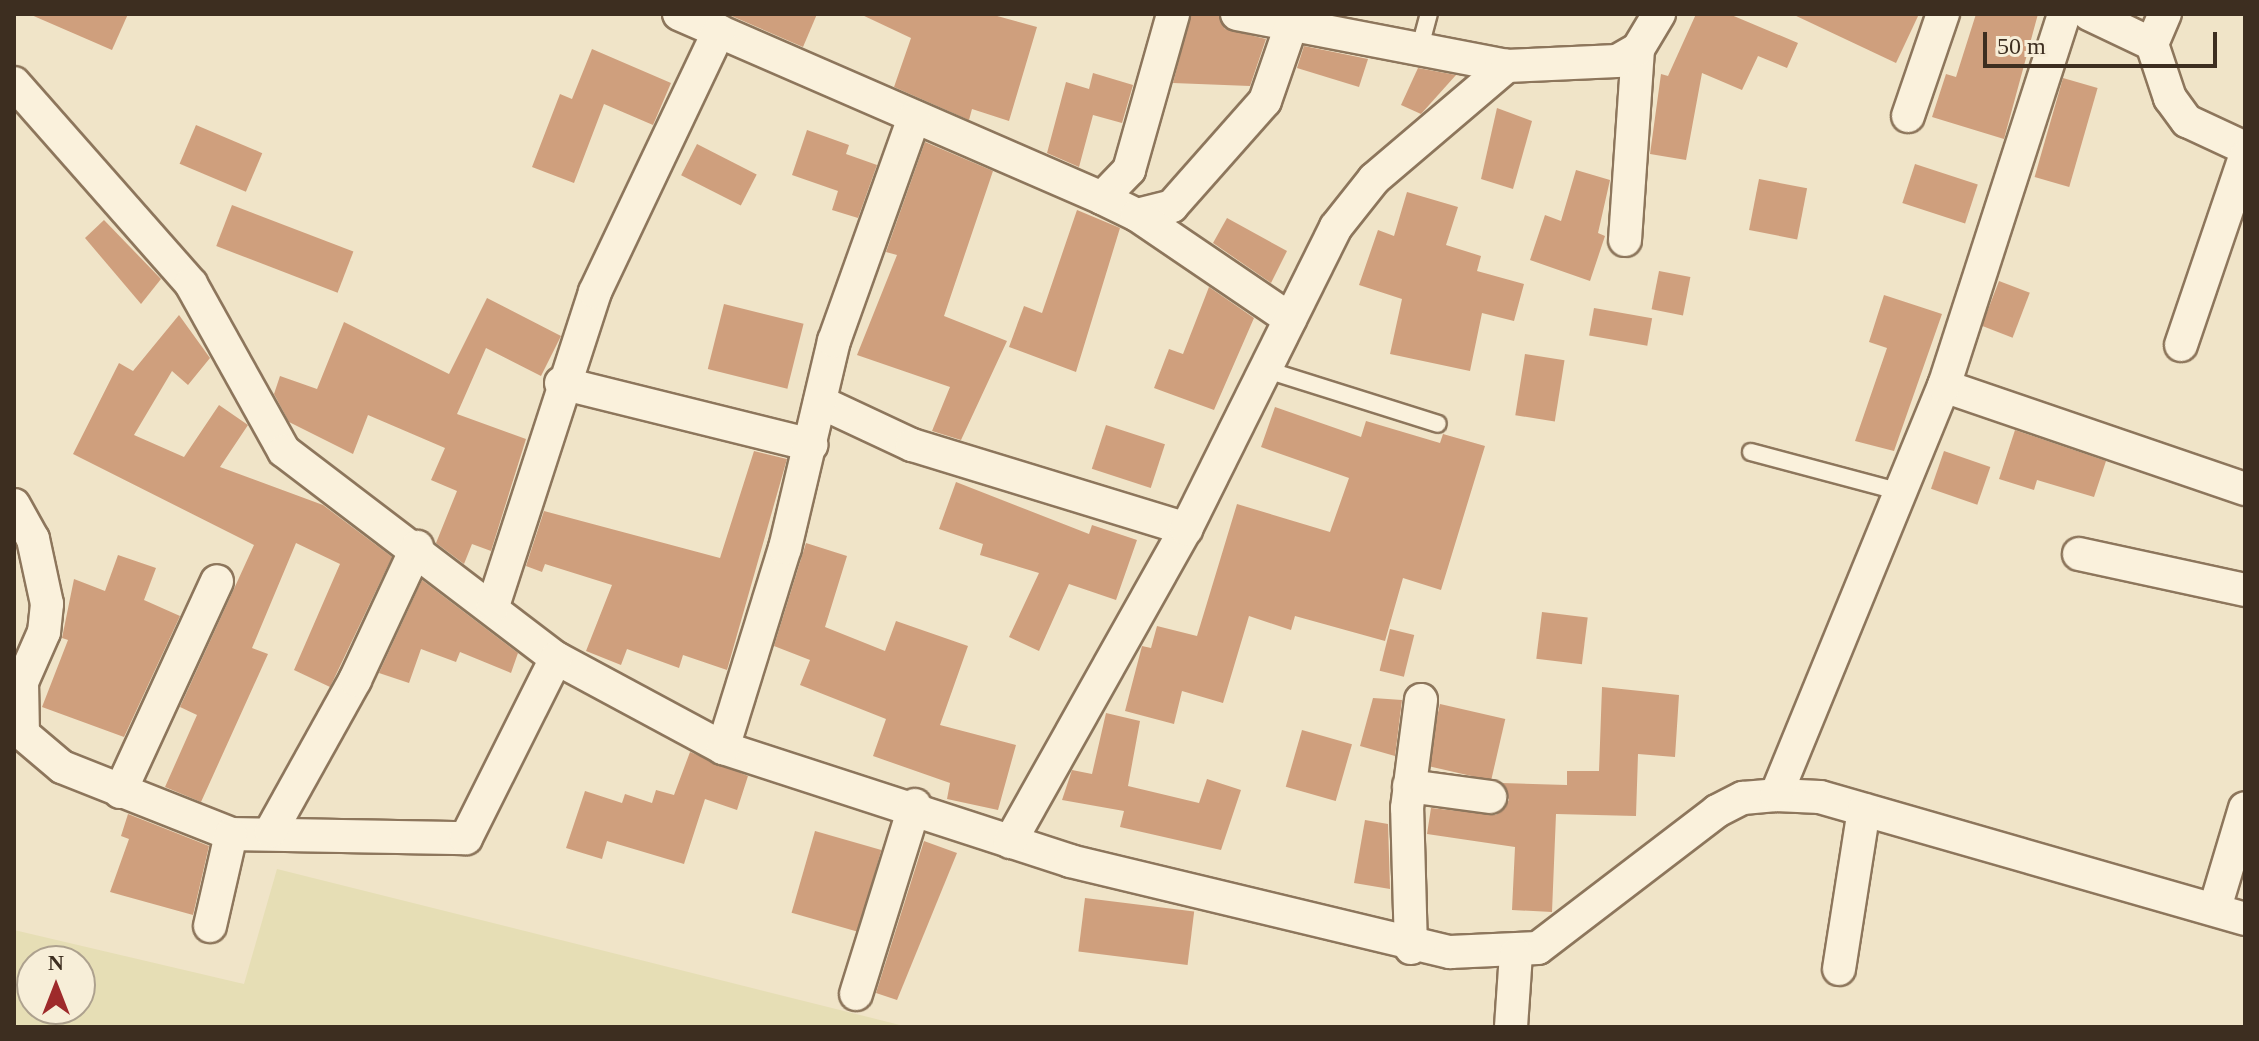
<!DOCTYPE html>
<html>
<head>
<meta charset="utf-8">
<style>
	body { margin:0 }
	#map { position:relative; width:2259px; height:1041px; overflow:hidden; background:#f0e4c8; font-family:"Times New Roman",serif }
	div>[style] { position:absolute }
	.farmland>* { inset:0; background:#e6deb5 }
	.building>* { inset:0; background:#cf9f7d; transform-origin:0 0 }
	.roads { filter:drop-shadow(2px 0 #8d765c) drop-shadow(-2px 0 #8d765c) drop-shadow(0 2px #8d765c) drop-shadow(0 -2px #8d765c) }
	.lane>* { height:16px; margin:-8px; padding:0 8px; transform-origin:8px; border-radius:8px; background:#faf1dc }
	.street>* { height:32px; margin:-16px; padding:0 16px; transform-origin:16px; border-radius:16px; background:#faf1dc }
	span { translate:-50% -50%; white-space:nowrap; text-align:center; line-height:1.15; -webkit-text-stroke:8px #f7eed8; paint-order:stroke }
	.frame { position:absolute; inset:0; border:16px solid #3d2e20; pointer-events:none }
	.north { position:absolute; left:16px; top:945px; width:80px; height:80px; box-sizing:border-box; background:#f7eed8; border:2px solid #ada18e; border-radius:50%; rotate:0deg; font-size:22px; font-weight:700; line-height:32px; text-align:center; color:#3d2e20 }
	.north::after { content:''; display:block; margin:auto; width:28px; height:36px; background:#9e2a2b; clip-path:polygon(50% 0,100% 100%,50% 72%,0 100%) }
	.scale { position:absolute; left:1983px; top:32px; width:234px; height:36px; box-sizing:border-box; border:4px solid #3d2e20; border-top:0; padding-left:10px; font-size:24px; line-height:28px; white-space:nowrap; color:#3d2e20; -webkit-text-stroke:6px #f7eed8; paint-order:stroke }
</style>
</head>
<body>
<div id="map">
	<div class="farmland">
		<i style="clip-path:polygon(evenodd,277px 869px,908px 1027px,14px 1027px,14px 930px,244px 984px,277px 869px,32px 961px,80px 961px,80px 1009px,32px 1009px,32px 961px)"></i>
	</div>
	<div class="building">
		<i style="clip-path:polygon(29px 14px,128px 14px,112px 50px)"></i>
		<i style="clip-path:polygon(727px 14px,817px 14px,803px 47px)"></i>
		<i style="clip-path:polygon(860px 14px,990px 14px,1037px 27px,1009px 121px,972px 109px,969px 120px,894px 87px,911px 38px)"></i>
		<i style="clip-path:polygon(1191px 14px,1218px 14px,1225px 29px,1266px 39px,1250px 86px,1173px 83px)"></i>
		<i style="clip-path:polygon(1696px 14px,1729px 14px,1798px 43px,1787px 68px,1758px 56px,1742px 90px,1702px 73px,1686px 160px,1650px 154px,1661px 74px,1668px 76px)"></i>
		<i style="clip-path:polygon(1792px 14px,1919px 14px,1896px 63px)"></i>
		<i style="clip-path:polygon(1976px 14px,2038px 14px,2004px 139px,1932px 117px,1946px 74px,1956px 77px)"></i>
		<i style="clip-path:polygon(1304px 46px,1368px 59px,1359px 87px,1297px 68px)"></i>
		<i style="clip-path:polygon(592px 49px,671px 83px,653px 125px,604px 104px,574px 183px,532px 167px,560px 94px,572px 99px)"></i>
		<i style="clip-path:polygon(1418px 68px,1456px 75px,1421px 114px,1401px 105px)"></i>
		<i style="clip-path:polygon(1093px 73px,1133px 85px,1122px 123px,1093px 115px,1079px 167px,1047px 153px,1066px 82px,1089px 89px)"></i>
		<i style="left:2063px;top:78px;width:36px;height:103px;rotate:16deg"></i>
		<i style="clip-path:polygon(1497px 108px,1532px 121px,1513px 189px,1481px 179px)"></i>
		<i style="left:196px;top:125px;width:72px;height:42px;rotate:23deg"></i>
		<i style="clip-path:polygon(807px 130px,849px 145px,846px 154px,877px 165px,858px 218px,832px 210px,838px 191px,792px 175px)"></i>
		<i style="clip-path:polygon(925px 142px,993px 171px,944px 316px,1007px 341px,961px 440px,932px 431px,950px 387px,857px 355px,897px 255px,886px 252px)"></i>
		<i style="left:697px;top:144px;width:67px;height:35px;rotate:27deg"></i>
		<i style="left:1915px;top:164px;width:66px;height:41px;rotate:18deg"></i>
		<i style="clip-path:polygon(1576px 170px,1610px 180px,1598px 233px,1605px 236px,1590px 281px,1530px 260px,1545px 215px,1561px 221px)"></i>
		<i style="left:1759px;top:179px;width:49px;height:52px;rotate:11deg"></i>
		<i style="clip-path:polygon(1407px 192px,1458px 207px,1446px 245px,1481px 256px,1477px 271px,1524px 284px,1514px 321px,1482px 313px,1470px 371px,1390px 354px,1402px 299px,1359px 285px,1378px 230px,1394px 236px)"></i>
		<i style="left:232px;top:205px;width:130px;height:44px;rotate:21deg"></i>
		<i style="clip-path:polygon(1077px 210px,1120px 228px,1076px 372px,1009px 347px,1024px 306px,1042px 313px)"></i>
		<i style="clip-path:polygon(1227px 218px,1287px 251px,1271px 283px,1213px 243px)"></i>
		<i style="clip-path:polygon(104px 220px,161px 279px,141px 304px,85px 238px)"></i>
		<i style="left:1659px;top:271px;width:32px;height:39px;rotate:11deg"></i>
		<i style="left:1999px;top:281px;width:33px;height:48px;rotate:21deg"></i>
		<i style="clip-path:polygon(1209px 287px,1254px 318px,1214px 410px,1154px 388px,1169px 349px,1183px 354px)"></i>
		<i style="clip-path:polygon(1884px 295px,1942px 314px,1894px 451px,1855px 441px,1887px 348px,1869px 342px)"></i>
		<i style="clip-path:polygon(487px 298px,561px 336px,541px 376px,486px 348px,457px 414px,526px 439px,491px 551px,472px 544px,464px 564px,436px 543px,457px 491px,431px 480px,445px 448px,368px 415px,353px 454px,289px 422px,274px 394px,280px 376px,317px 389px,344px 322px,449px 374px)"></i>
		<i style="left:724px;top:304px;width:82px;height:67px;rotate:14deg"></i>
		<i style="left:1594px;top:308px;width:59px;height:28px;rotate:10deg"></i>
		<i style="clip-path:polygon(179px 315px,210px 358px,188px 385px,172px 371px,134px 435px,184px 457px,219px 405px,248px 425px,220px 467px,323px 505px,392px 557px,330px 687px,294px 670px,340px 564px,296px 543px,252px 648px,268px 654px,201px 802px,165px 787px,197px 715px,180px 707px,254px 545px,73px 454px,119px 363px,133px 371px)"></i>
		<i style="left:1525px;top:354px;width:40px;height:62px;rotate:9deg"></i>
		<i style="clip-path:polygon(1275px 407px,1361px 437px,1366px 421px,1440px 443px,1443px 434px,1485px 446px,1441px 590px,1403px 578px,1385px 641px,1295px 616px,1291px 630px,1249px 616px,1223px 703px,1182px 691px,1174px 724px,1125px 711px,1142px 646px,1151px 648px,1157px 626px,1197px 636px,1237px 504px,1330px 532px,1349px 478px,1261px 447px)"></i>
		<i style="left:1106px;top:425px;width:62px;height:46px;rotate:18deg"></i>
		<i style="clip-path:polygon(2015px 430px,2106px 461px,2094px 497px,2037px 480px,2034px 490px,1999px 479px)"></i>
		<i style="clip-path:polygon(754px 451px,787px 459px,727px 670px,683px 655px,679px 668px,627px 649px,621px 665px,586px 651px,612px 585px,545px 564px,542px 572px,526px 566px,544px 511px,720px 558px)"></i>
		<i style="left:1944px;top:451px;width:49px;height:40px;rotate:19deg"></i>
		<i style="clip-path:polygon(956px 482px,1089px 534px,1092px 525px,1137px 540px,1116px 600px,1069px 584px,1039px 651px,1009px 637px,1039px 573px,980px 555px,983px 544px,939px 529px)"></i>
		<i style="clip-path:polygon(806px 543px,847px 556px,825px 627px,885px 651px,896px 621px,968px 646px,940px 725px,1016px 745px,998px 810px,947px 799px,950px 783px,873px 756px,886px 719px,800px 685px,810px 660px,774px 646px)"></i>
		<i style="clip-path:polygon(118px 555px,156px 568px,144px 600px,180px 616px,124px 737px,42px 707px,68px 640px,62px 638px,74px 579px,105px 591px)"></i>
		<i style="clip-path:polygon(422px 580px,518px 653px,511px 673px,460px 652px,456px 662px,421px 649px,409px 683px,379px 673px)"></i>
		<i style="left:1542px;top:612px;width:46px;height:47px;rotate:7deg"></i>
		<i style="left:1390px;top:629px;width:25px;height:43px;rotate:14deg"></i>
		<i style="clip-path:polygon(1602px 687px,1679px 695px,1675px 757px,1638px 754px,1636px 816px,1556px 814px,1552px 912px,1512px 910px,1515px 847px,1427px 834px,1431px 808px,1496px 815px,1509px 800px,1502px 783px,1567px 785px,1567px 771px,1599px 771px)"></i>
		<i style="clip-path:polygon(1373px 698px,1402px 700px,1395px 756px,1360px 746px)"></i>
		<i style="left:1440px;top:704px;width:67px;height:63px;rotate:13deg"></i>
		<i style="clip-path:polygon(1106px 713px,1140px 721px,1128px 786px,1199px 803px,1207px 779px,1241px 790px,1221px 850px,1120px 827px,1124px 811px,1062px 800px,1072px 770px,1092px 774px)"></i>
		<i style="left:1302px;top:730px;width:52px;height:59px;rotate:16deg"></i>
		<i style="clip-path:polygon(690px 752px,748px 776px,737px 810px,705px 799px,684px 864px,607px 841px,602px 859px,566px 848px,585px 791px,622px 803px,625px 794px,652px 803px,656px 790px,674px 795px)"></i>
		<i style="clip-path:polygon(128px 814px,209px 846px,193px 915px,110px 892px,129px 839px,121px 836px)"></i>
		<i style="clip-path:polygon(1365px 820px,1388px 824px,1390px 889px,1354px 883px)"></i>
		<i style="left:815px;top:831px;width:69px;height:85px;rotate:16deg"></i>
		<i style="clip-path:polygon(924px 841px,957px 853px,897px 1000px,876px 993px)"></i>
		<i style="left:1085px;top:898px;width:110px;height:54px;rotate:7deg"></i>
	</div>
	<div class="roads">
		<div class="lane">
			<i style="left:1420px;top:47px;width:34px;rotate:-75deg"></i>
			<i style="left:1264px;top:369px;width:182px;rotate:17.5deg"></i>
			<i style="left:1751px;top:452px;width:155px;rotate:14.9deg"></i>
		</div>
		<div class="street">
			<i style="left:679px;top:14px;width:461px;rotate:23.5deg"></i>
			<i style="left:1102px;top:198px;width:39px;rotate:-46deg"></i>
			<i style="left:1129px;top:170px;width:162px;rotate:-74.2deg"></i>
			<i style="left:1237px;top:14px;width:275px;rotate:10.9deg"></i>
			<i style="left:2089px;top:14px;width:70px;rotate:25.5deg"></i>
			<i style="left:2152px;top:44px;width:57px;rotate:71.6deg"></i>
			<i style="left:2170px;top:98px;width:29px;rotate:54deg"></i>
			<i style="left:2187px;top:121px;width:64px;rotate:25deg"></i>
			<i style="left:2152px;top:44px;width:33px;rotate:-67deg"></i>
			<i style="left:14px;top:83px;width:268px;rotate:48.6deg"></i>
			<i style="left:191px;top:284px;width:191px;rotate:60.9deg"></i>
			<i style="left:284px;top:451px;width:342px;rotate:37.3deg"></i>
			<i style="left:556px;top:658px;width:190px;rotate:28.3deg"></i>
			<i style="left:723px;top:748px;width:365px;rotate:18deg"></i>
			<i style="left:1070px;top:861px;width:391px;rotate:13.5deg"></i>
			<i style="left:1450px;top:952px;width:88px;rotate:-2.6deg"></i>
			<i style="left:1538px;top:948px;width:225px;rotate:-37.4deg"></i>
			<i style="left:1717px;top:811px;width:29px;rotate:-27deg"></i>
			<i style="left:1743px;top:798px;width:33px;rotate:-5deg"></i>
			<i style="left:1776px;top:795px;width:44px;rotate:2.6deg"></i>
			<i style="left:1820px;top:797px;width:442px;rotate:16deg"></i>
			<i style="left:1908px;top:116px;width:108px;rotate:-71.1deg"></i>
			<i style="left:1102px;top:198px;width:39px;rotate:26deg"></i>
			<i style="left:1137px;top:215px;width:36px;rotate:-14deg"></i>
			<i style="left:1172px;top:206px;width:140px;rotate:-48.5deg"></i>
			<i style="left:1265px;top:101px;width:83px;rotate:-70.9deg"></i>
			<i style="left:1137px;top:215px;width:185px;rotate:34.2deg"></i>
			<i style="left:1625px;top:240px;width:191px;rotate:-86.1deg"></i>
			<i style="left:2181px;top:345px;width:199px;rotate:-71.2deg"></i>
			<i style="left:561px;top:383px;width:258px;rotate:13.9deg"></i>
			<i style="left:1944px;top:386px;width:318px;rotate:18.9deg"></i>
			<i style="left:820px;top:402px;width:102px;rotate:25.1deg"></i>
			<i style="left:912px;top:445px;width:287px;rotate:17deg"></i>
			<i style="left:14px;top:505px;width:39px;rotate:61deg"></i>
			<i style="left:33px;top:539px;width:66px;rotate:77.8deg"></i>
			<i style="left:47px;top:604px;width:28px;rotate:96deg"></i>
			<i style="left:44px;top:632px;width:55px;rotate:113.7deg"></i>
			<i style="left:22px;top:682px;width:52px;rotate:88.9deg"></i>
			<i style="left:23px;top:734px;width:51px;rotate:40.2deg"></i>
			<i style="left:62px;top:767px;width:182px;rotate:21.6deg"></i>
			<i style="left:231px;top:834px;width:235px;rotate:1deg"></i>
			<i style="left:466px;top:838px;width:201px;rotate:-63.4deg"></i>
			<i style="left:2079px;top:554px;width:170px;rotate:12.2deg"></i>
			<i style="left:493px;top:606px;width:330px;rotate:-72deg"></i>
			<i style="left:595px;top:292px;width:289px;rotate:-64.6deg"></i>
			<i style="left:723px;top:748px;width:209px;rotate:-72.8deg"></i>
			<i style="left:785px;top:548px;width:213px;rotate:-76.7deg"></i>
			<i style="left:834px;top:341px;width:238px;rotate:-70.3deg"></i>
			<i style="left:1409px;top:786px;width:82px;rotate:7.7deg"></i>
			<i style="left:120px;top:792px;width:232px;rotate:-65.3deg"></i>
			<i style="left:1776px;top:795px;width:442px;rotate:-67.7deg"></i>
			<i style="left:1944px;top:386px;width:391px;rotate:-72.1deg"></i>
			<i style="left:271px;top:831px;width:173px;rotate:-60.9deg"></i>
			<i style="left:355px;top:680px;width:147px;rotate:-65deg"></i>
			<i style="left:1010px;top:842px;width:359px;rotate:-60.7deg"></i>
			<i style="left:1186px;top:529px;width:337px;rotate:-63.6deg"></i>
			<i style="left:1336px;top:227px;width:61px;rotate:-51.6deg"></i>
			<i style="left:1374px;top:179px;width:175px;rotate:-40.4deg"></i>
			<i style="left:1507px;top:66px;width:110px;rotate:-2.6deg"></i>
			<i style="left:1617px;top:61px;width:24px;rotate:-30deg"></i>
			<i style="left:1638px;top:49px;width:41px;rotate:-59deg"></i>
			<i style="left:2215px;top:908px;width:104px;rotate:-73.3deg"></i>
			<i style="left:210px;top:926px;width:94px;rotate:-77.1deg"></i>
			<i style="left:1411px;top:948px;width:140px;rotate:-91.6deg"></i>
			<i style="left:1407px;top:808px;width:109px;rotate:-82.6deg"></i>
			<i style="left:1839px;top:969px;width:161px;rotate:-81.1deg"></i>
			<i style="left:856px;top:994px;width:198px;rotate:-72.7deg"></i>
			<i style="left:1511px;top:1027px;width:73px;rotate:-86.1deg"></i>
		</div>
	</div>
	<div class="frame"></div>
	<div class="north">N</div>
	<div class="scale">50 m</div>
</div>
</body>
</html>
